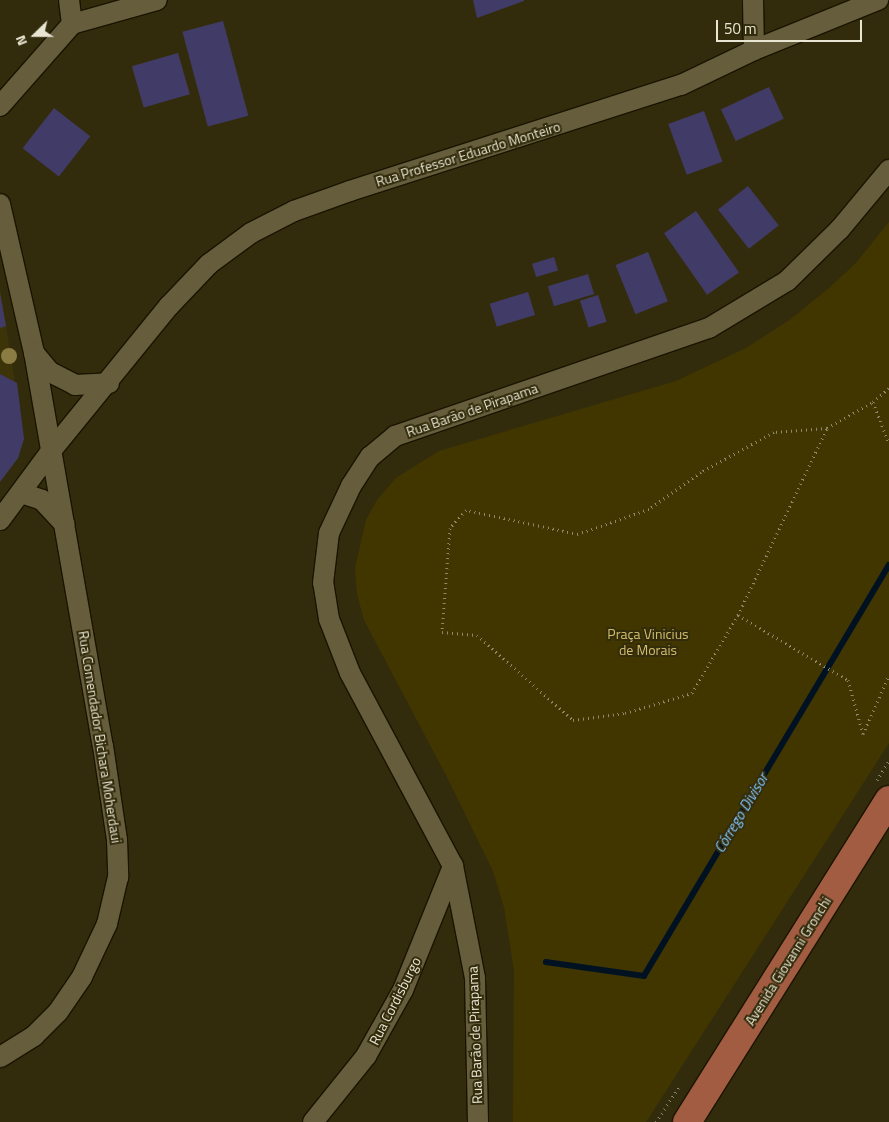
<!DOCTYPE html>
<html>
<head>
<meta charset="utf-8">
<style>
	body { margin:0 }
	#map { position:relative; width:889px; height:1122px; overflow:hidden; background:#332c0c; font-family:"Titillium Web",sans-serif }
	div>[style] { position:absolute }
	.built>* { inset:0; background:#3c3309 }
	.green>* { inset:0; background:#423600 }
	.stream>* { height:5.5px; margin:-2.75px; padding:0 2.75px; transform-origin:2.75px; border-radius:2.75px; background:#001222 }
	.building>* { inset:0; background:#403b67; transform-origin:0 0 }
	.path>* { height:3px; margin-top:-1.5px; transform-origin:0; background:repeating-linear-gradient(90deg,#8e886f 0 1px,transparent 0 5px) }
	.roads { filter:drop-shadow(1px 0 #1a1400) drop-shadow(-1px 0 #1a1400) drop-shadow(0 1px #1a1400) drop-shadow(0 -1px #1a1400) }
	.street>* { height:20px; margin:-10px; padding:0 10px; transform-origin:10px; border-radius:10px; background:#655d3c }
	.primary>* { height:28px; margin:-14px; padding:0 14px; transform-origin:14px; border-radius:14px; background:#a25c41 }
	.trees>* { width:16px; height:16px; margin:-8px; border-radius:50%; background:#8a7c42 }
	span { translate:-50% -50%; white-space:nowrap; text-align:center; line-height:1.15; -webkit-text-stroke:4px #332c0c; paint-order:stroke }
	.street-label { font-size:14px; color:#e9e5d3 }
	.park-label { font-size:14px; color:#d2be6e }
	.water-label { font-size:15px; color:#81c6fb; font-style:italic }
	.north { position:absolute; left:10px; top:10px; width:50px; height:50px; -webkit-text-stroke:4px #332c0c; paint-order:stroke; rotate:248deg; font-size:14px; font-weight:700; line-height:20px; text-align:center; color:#e9e5d3 }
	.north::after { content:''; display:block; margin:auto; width:18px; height:22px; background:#e9e5d3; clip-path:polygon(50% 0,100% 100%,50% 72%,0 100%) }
	.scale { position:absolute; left:716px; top:20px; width:146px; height:22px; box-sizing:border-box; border:2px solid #e9e5d3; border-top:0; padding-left:6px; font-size:15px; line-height:18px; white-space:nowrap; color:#e9e5d3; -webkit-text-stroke:4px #332c0c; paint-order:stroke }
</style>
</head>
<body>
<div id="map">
	<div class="built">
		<i style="clip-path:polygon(0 288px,24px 439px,18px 458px,0 482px)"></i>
	</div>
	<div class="green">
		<i style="clip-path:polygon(889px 222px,889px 743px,646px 1122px,513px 1122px,514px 970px,504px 907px,493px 871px,447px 777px,364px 620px,357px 594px,355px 568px,366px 520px,377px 500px,396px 478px,439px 451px,676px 381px,746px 348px,791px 319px,829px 288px,856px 263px)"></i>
	</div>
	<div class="stream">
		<i style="left:546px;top:962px;width:99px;rotate:8.1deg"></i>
		<i style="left:644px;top:976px;width:478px;rotate:-59.2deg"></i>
	</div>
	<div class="building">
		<i style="clip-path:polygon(473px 0,524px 0,524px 1px,477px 18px)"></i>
		<i style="left:223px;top:21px;width:98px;height:42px;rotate:75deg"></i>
		<i style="left:178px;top:53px;width:43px;height:48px;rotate:74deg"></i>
		<i style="left:769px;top:87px;width:35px;height:53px;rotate:65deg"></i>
		<i style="left:54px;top:108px;width:46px;height:51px;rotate:38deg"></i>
		<i style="left:704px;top:111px;width:54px;height:38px;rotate:70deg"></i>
		<i style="left:748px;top:186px;width:50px;height:38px;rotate:52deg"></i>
		<i style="left:696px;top:211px;width:75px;height:39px;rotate:55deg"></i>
		<i style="left:648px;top:252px;width:53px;height:35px;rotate:68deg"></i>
		<i style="left:554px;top:257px;width:14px;height:23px;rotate:73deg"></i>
		<i style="left:588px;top:274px;width:21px;height:42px;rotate:73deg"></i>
		<i style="left:528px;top:292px;width:24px;height:40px;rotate:73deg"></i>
		<i style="clip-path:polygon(0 293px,6px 326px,0 328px)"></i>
		<i style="left:598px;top:295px;width:28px;height:19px;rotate:72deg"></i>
		<i style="clip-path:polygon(0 374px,17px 383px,24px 439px,18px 458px,0 482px)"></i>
	</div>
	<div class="path">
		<i style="left:873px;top:402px;width:45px;rotate:69.1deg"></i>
		<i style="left:827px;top:428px;width:53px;rotate:175.7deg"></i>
		<i style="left:774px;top:432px;width:83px;rotate:151.3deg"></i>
		<i style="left:701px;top:472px;width:64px;rotate:144.6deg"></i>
		<i style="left:649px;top:509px;width:75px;rotate:160.6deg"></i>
		<i style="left:578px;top:534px;width:115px;rotate:-167.9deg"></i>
		<i style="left:466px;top:510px;width:24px;rotate:132deg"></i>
		<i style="left:450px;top:528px;width:104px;rotate:94.4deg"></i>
		<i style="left:442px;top:632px;width:35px;rotate:5deg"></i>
		<i style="left:477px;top:635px;width:128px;rotate:41.5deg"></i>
		<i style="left:573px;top:720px;width:52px;rotate:-7.7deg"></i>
		<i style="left:625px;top:713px;width:70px;rotate:-16.6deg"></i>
		<i style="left:692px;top:693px;width:91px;rotate:-59.5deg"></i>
		<i style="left:738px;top:615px;width:207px;rotate:-64.5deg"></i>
		<i style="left:827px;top:428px;width:53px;rotate:-29.5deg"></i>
		<i style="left:873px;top:402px;width:21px;rotate:-41deg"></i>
		<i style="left:738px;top:615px;width:128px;rotate:30.6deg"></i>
		<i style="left:848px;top:680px;width:56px;rotate:74.5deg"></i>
		<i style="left:863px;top:734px;width:64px;rotate:-66.2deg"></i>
		<i style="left:877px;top:780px;width:22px;rotate:-58deg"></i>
		<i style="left:656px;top:1122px;width:42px;rotate:-56.7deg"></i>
	</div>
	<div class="roads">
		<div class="street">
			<i style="left:69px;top:0;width:24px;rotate:83deg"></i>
			<i style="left:753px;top:0;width:50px;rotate:88.9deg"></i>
			<i style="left:0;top:106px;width:109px;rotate:-48.7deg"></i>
			<i style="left:72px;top:24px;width:88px;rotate:-15.8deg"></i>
			<i style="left:0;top:204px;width:152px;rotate:77.1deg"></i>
			<i style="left:34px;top:352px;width:400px;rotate:80.1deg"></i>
			<i style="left:103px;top:746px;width:95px;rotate:81.5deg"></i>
			<i style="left:117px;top:840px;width:37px;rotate:88deg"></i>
			<i style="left:118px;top:877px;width:48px;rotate:103.2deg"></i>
			<i style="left:107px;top:924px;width:59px;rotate:115.3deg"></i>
			<i style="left:82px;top:977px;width:42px;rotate:124.4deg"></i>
			<i style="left:58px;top:1012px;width:34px;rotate:135deg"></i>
			<i style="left:34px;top:1036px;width:40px;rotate:148deg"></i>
			<i style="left:34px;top:353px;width:25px;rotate:50deg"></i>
			<i style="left:50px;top:372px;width:28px;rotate:27deg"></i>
			<i style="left:75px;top:385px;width:34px;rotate:-3deg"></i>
			<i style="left:21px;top:493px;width:22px;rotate:18deg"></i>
			<i style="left:42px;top:500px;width:33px;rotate:47deg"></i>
			<i style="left:0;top:520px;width:86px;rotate:-53.5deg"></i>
			<i style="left:51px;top:451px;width:187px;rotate:-50.9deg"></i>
			<i style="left:169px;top:306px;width:58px;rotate:-46.4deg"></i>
			<i style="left:209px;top:264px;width:52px;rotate:-36.4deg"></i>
			<i style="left:251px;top:233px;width:48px;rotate:-27.1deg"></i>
			<i style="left:294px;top:211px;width:59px;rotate:-19.7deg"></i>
			<i style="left:350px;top:191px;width:348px;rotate:-17.8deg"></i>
			<i style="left:681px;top:85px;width:81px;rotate:-25.6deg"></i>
			<i style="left:754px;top:50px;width:134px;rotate:-22deg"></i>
			<i style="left:313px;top:1122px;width:85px;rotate:-51.2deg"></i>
			<i style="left:366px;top:1056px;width:76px;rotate:-60.7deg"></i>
			<i style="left:403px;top:990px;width:134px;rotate:-68deg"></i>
			<i style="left:478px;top:1122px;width:144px;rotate:-91.2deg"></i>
			<i style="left:475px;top:978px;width:114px;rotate:-101.1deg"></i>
			<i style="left:453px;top:866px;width:219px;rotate:-118.1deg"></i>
			<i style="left:350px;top:673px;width:58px;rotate:-111.3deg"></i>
			<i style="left:329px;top:619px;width:36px;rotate:-99deg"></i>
			<i style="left:323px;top:583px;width:50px;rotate:-83.2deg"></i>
			<i style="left:329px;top:533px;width:52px;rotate:-64.9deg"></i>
			<i style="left:351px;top:486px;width:35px;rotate:-57deg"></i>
			<i style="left:370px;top:457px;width:33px;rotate:-40deg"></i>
			<i style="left:395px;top:436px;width:332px;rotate:-19deg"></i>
			<i style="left:709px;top:328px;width:91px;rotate:-31.1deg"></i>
			<i style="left:787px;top:281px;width:74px;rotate:-44.5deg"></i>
			<i style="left:840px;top:229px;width:77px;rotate:-50.3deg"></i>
		</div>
		<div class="primary">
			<i style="left:687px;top:1122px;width:380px;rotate:-57.9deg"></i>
		</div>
	</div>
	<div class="trees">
		<i style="left:9px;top:356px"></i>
	</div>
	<div class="street-label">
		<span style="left:468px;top:154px;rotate:-17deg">Rua Professor Eduardo Monteiro</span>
		<span style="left:472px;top:410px;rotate:-19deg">Rua Barão de Pirapama</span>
		<span style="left:100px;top:737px;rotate:81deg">Rua Comendador Bichara Moherdaui</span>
		<span style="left:788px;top:961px;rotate:-58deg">Avenida Giovanni Gronchi</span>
		<span style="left:395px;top:1001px;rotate:-63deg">Rua Cordisburgo</span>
		<span style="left:475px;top:1035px;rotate:-92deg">Rua Barão de Pirapama</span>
	</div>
	<div class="park-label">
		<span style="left:648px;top:642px">Praça Vinicius<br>de Morais</span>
	</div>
	<div class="water-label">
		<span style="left:741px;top:813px;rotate:-59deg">Córrego Divisor</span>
	</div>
	<div class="north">N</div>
	<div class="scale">50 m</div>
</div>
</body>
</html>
